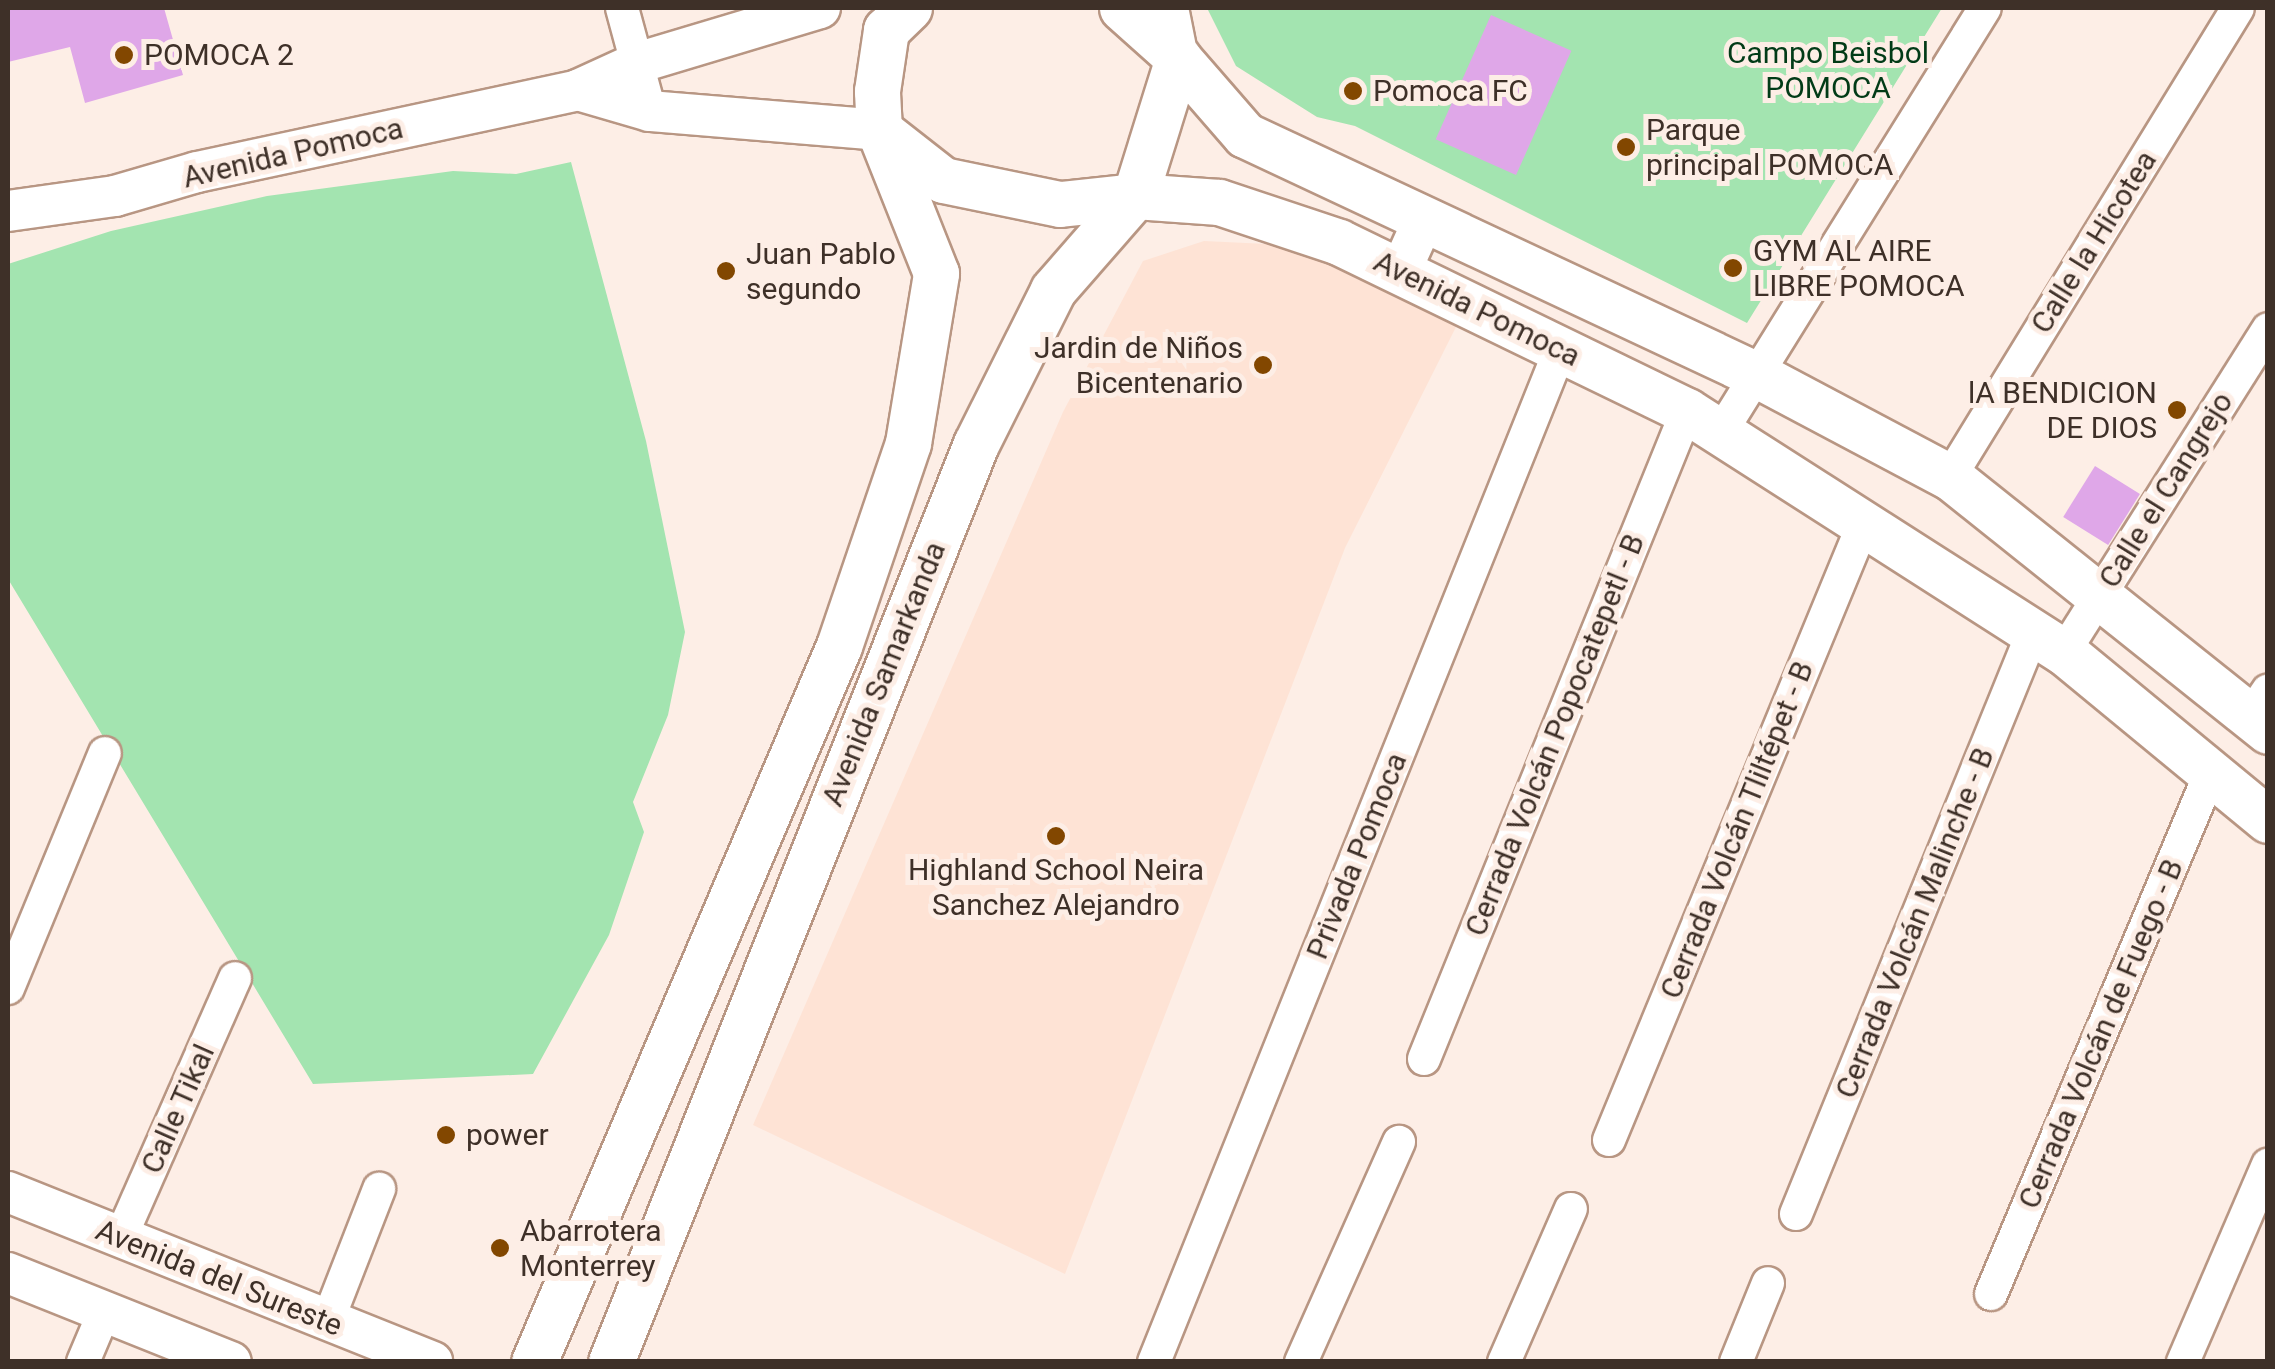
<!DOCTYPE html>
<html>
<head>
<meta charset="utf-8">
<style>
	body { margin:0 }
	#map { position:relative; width:2275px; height:1369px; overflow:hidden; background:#fdeee6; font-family:Roboto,sans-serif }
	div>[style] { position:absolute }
	.built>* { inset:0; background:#fee3d5 }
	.green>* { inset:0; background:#a3e4b0 }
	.building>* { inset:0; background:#dfa7e8; transform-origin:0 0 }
	.roads { filter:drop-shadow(2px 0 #b89683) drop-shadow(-2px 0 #b89683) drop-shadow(0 2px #b89683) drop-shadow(0 -2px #b89683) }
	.minor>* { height:32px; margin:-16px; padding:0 16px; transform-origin:16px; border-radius:16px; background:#fff }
	.tertiary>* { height:40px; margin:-20px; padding:0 20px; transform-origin:20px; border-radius:20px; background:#fff }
	.secondary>* { height:45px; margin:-22.5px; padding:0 22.5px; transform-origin:22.5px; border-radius:22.5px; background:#fff }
	.dots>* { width:28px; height:28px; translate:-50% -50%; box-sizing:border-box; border:5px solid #fdeee6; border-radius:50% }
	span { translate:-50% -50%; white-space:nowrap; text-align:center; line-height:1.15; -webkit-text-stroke:10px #fdeee6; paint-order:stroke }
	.park-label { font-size:30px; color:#023b17 }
	.poi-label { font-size:30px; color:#3e3028 }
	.left { translate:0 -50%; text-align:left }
	.right { translate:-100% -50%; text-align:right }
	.street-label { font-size:30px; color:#3e3028 }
	.frame { position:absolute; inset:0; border:10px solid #3e3028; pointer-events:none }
</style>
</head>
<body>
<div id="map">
	<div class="built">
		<i style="clip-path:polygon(1204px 241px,1306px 246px,1461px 317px,1345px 548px,1065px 1274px,753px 1125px,1063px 412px,1143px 261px)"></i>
	</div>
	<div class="green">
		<i style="clip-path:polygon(1207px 8px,1942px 8px,1747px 323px,1355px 126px,1317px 117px,1236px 66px)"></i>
		<i style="clip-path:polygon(571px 162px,646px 441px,685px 632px,668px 715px,633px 802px,644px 832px,609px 935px,533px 1074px,313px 1084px,8px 579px,8px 264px,111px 231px,267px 196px,453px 171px,516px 174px)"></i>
	</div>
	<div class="building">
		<i style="clip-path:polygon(8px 8px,164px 8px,183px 75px,85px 103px,70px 47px,8px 62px)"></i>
		<i style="left:1491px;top:15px;width:88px;height:136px;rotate:24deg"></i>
		<i style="left:2095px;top:466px;width:53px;height:60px;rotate:32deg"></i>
	</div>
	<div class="roads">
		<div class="minor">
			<i style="left:622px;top:8px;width:107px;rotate:74.8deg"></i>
			<i style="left:1721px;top:432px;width:499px;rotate:-58.1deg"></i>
			<i style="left:1950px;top:477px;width:550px;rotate:-58.45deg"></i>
			<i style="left:2064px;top:652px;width:382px;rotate:-57.7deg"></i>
			<i style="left:2250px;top:717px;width:32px;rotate:-56deg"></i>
			<i style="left:8px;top:988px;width:254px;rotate:-67.6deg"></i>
			<i style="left:1424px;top:1059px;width:699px;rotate:-67.91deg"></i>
			<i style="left:1609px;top:1140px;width:671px;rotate:-67.56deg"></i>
			<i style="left:1796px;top:1214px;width:628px;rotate:-67.84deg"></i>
			<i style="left:120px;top:1239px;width:285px;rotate:-66.2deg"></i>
			<i style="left:1991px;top:1294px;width:564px;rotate:-67.16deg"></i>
			<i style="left:328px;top:1320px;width:141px;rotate:-68.7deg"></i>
			<i style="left:83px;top:1362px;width:56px;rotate:-67.1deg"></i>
			<i style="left:1154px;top:1362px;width:1090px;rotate:-68.14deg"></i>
			<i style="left:1301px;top:1362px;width:241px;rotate:-66deg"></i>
			<i style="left:1504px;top:1362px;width:167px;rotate:-66.4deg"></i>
			<i style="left:1736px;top:1362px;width:85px;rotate:-67.9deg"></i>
			<i style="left:2183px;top:1362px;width:215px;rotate:-66.7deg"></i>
		</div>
		<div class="tertiary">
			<i style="left:1168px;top:8px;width:51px;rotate:78.7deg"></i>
			<i style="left:578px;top:90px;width:75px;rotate:16.3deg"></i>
			<i style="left:650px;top:111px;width:230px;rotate:4.7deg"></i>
			<i style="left:8px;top:211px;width:108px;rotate:-8deg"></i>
			<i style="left:115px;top:196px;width:85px;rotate:-16.3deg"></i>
			<i style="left:197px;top:172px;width:390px;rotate:-12.1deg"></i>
			<i style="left:578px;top:90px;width:65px;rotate:-24.6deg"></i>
			<i style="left:637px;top:63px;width:191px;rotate:-16.7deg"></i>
			<i style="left:1400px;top:272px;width:58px;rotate:-65.6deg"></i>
			<i style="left:8px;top:1192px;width:457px;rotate:21.8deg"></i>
			<i style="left:8px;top:1273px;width:240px;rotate:21.8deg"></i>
		</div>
		<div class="secondary">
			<i style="left:1122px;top:8px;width:75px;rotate:41.8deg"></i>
			<i style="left:1178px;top:58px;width:102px;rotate:49deg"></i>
			<i style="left:1245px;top:135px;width:565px;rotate:25.11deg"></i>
			<i style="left:1757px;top:375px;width:218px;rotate:27.9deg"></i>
			<i style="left:1950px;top:477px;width:407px;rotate:38.6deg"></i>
			<i style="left:879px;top:130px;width:81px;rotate:38deg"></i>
			<i style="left:943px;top:180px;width:119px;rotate:11.6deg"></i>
			<i style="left:1060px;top:204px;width:75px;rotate:-6.1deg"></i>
			<i style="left:1135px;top:196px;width:84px;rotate:4.1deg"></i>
			<i style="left:1219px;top:202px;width:126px;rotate:18.4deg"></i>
			<i style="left:1339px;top:242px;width:387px;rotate:25.9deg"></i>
			<i style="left:1687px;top:411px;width:447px;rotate:32.6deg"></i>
			<i style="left:2064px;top:652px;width:264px;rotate:39.5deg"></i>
			<i style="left:534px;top:1362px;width:778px;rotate:-66.93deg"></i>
			<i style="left:839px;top:646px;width:214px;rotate:-71.2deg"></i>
			<i style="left:908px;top:443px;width:172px;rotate:-80.6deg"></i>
			<i style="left:936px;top:273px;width:154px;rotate:-111.7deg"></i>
			<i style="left:879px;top:130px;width:39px;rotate:-93deg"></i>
			<i style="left:877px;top:91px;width:62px;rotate:-81.6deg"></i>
			<i style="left:886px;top:30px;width:32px;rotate:-44deg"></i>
			<i style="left:611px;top:1362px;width:988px;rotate:-68.32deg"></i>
			<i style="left:976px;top:444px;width:172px;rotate:-63.4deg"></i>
			<i style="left:1053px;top:290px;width:125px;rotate:-48.9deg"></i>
			<i style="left:1135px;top:196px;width:145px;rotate:-72.7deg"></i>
		</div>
	</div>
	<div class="dots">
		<i style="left:124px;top:55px;background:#824700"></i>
		<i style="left:1353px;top:91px;background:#824700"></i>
		<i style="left:1626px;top:147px;background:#824700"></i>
		<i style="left:1733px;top:268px;background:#824700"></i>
		<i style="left:726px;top:271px;background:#824700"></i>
		<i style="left:1263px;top:365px;background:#824700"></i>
		<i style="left:2177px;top:410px;background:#824700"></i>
		<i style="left:1056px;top:836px;background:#824700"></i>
		<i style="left:446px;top:1135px;background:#824700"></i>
		<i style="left:500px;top:1248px;background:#824700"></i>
	</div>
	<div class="park-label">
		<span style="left:1828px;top:70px">Campo Beisbol<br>POMOCA</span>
	</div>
	<div class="poi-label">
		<span class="left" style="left:144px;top:55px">POMOCA 2</span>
		<span class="left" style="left:1373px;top:91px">Pomoca FC</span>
		<span class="left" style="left:1646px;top:147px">Parque<br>principal POMOCA</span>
		<span class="left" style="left:1753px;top:268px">GYM AL AIRE<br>LIBRE POMOCA</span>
		<span class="left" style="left:746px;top:271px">Juan Pablo<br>segundo</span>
		<span class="right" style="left:1243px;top:365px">Jardin de Niños<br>Bicentenario</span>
		<span class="right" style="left:2157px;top:410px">lA BENDICION<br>DE DIOS</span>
		<span style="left:1056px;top:887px">Highland School Neira<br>Sanchez Alejandro</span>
		<span class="left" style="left:466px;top:1135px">power</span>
		<span class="left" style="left:520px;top:1248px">Abarrotera<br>Monterrey</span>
	</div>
	<div class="street-label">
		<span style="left:293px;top:153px;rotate:-13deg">Avenida Pomoca</span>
		<span style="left:2094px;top:242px;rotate:-58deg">Calle la Hicotea</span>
		<span style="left:1477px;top:309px;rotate:26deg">Avenida Pomoca</span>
		<span style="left:2166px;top:490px;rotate:-58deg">Calle el Cangrejo</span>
		<span style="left:884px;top:674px;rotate:-68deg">Avenida Samarkanda</span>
		<span style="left:1555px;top:735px;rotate:-68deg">Cerrada Volcán Popocatepetl - B</span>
		<span style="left:1737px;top:830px;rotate:-68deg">Cerrada Volcán Tliltépet - B</span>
		<span style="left:1357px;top:856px;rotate:-68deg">Privada Pomoca</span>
		<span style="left:1915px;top:923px;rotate:-68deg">Cerrada Volcán Malinche - B</span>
		<span style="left:2101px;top:1034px;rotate:-67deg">Cerrada Volcán de Fuego - B</span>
		<span style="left:178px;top:1109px;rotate:-66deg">Calle Tikal</span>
		<span style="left:219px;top:1278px;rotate:22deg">Avenida del Sureste</span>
	</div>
	<div class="frame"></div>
</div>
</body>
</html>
